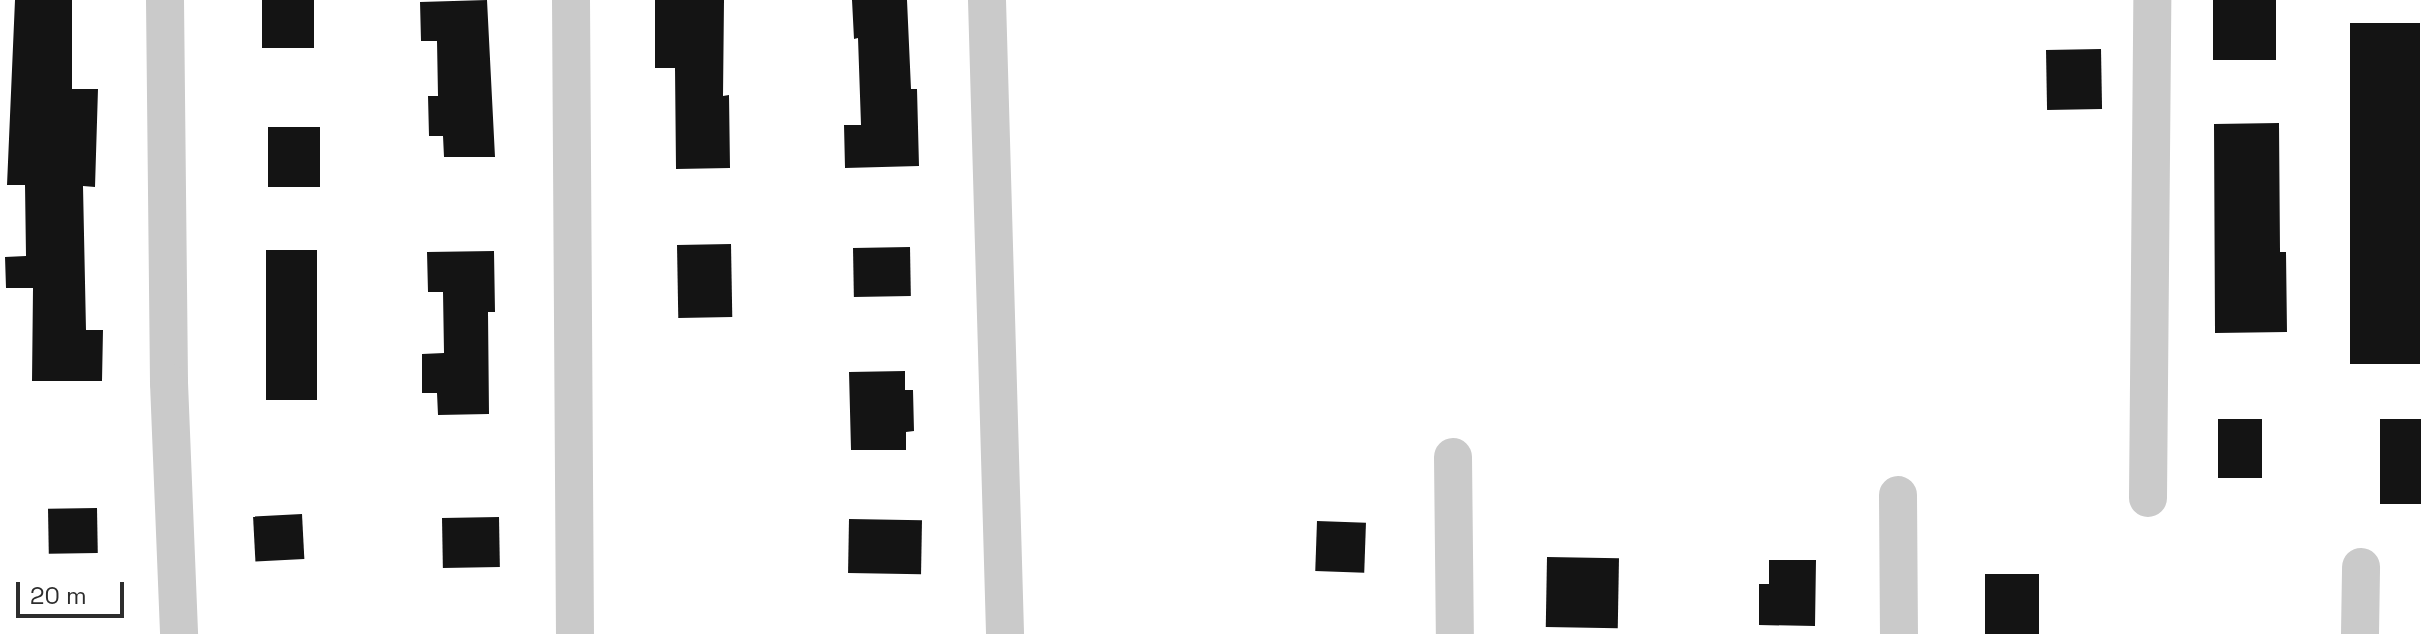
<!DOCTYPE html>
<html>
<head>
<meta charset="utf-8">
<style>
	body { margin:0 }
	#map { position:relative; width:2421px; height:634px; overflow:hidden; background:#fff; font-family:"Space Grotesk",sans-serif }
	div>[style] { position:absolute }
	.building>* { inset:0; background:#141414; transform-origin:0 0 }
	.minor>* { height:38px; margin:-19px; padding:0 19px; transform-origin:19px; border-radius:19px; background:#cacaca }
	span { translate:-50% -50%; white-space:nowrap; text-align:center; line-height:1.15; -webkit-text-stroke:8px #fff; paint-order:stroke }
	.scale { position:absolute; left:16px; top:582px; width:108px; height:36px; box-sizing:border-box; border:4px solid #2d2d2d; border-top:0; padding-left:10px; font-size:24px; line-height:28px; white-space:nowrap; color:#2d2d2d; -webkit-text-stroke:6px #fff; paint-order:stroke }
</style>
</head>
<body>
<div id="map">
	<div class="building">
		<i style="clip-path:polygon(15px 0,72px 0,72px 89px,98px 89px,95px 187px,83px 186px,86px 330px,103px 330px,102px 381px,32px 381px,33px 288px,6px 288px,5px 257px,26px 256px,25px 185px,7px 185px)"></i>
		<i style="left:262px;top:0;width:52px;height:48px"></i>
		<i style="clip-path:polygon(487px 0,495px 157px,444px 157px,443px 136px,429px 136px,428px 96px,438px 96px,437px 41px,421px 41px,420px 2px)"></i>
		<i style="clip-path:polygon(655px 0,724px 0,723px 96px,729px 95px,730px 168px,676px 169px,675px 68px,655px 68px)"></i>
		<i style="clip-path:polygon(852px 0,907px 0,911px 89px,917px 89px,919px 166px,845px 168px,844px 125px,861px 125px,858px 38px,854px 39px)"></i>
		<i style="left:2213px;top:0;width:63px;height:60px"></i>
		<i style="left:2420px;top:23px;width:341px;height:70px;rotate:90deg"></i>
		<i style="left:2101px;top:49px;width:60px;height:55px;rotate:89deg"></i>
		<i style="clip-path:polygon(2279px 123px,2280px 252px,2286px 252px,2287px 332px,2215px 333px,2214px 124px)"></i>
		<i style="left:268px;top:127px;width:52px;height:60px"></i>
		<i style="left:731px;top:244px;width:73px;height:54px;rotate:89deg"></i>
		<i style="left:910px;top:247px;width:49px;height:57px;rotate:89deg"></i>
		<i style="left:266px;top:250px;width:51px;height:150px"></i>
		<i style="clip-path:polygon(494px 251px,495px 312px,488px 312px,489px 414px,438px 415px,437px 393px,422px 393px,422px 354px,444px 353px,443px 292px,428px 292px,427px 252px)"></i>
		<i style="clip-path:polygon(905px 371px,905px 390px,913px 390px,914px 431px,906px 432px,906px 450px,851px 450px,849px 372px)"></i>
		<i style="left:2218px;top:419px;width:44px;height:59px"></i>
		<i style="left:2380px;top:419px;width:41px;height:85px"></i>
		<i style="left:97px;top:508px;width:45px;height:49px;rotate:89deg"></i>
		<i style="left:302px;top:514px;width:45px;height:49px;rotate:87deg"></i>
		<i style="left:499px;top:517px;width:50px;height:57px;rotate:89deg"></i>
		<i style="left:849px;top:519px;width:73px;height:54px;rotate:1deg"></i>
		<i style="left:1317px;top:521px;width:49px;height:50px;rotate:2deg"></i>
		<i style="left:1547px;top:557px;width:72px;height:70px;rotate:1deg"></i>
		<i style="clip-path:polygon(1769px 560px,1816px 560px,1815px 626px,1759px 625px,1759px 584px,1769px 584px)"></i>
		<i style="left:1985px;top:574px;width:54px;height:60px"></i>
	</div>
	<div class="minor">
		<i style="left:165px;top:0;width:383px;rotate:89.4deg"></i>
		<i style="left:169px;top:383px;width:251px;rotate:87.7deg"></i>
		<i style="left:571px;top:0;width:634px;rotate:89.64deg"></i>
		<i style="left:987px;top:0;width:634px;rotate:88.37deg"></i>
		<i style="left:1453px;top:457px;width:177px;rotate:89.4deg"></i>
		<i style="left:1898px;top:495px;width:139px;rotate:89.6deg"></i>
		<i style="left:2148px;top:498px;width:498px;rotate:-89.5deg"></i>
		<i style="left:2360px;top:634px;width:67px;rotate:-89.1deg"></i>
	</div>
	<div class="scale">20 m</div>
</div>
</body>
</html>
